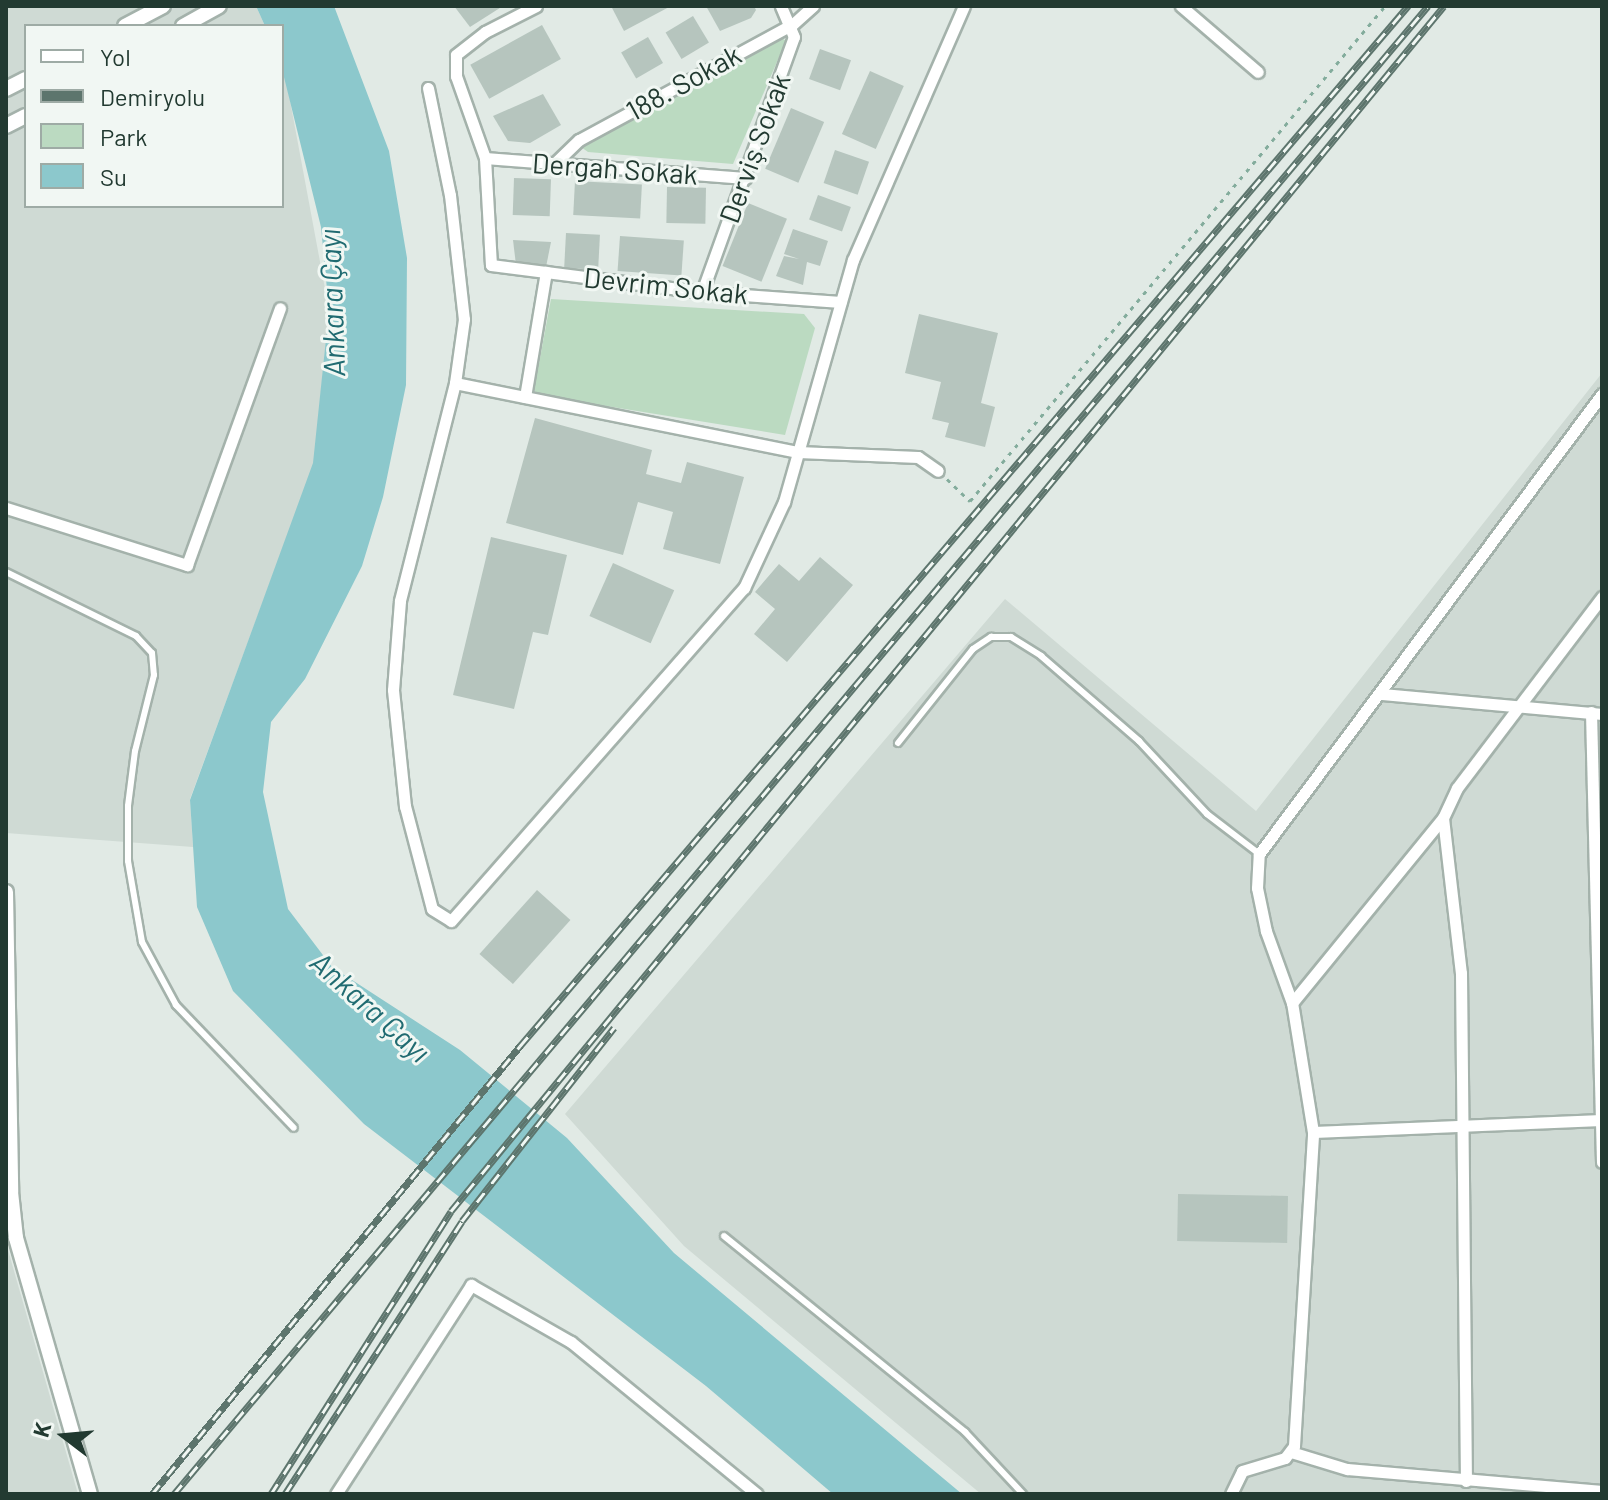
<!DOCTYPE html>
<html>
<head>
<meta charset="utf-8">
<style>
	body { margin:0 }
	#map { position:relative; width:1608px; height:1500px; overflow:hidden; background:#e1eae5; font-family:Barlow,sans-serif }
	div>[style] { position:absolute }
	.built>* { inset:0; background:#cfdad4 }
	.green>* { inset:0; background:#bbdac1 }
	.water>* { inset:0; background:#8cc8cc }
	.building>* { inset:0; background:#b6c5be; transform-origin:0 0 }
	.path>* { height:3px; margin-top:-1.5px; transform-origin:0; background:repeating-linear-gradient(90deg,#83ac9c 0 4px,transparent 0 10px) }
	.roads { filter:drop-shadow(2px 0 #a4b2ab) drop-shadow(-2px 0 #a4b2ab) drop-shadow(0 2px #a4b2ab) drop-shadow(0 -2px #a4b2ab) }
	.service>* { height:6px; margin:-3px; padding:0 3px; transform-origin:3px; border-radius:3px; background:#fff }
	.minor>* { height:11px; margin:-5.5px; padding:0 5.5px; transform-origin:5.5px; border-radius:5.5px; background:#fff }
	.tertiary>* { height:14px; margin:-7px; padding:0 7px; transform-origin:7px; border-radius:7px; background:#fff }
	.rail>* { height:7px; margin-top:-3.5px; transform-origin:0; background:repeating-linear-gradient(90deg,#f1f7f3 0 12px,#5d756d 0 24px); box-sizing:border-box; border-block:2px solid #5d756d }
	span { translate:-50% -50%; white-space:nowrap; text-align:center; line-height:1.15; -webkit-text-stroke:6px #f1f7f3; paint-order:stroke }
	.street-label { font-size:28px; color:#223a31 }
	.water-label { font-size:30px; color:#206b71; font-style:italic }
	.frame { position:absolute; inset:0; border:8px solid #223a31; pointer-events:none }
	.legend { position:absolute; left:24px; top:24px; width:260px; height:184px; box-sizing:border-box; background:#f1f7f3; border:2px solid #9eaba5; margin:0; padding:10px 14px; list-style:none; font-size:24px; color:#223a31 }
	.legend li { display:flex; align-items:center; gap:16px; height:40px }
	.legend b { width:40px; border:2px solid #9eaba5 }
	.north { position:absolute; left:24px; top:1396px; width:80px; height:80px; -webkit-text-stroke:6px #f1f7f3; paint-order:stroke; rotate:286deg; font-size:22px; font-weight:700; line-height:32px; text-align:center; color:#223a31 }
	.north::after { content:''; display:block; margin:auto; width:28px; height:36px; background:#223a31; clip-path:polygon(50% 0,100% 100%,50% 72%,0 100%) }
</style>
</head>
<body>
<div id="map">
	<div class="built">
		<i style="clip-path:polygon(6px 6px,256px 6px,265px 26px,26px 26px,26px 206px,282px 206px,282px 69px,286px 79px,329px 310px,314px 463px,190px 799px,193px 847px,6px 833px)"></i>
		<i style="clip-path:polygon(1602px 373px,1602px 1494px,981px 1494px,684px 1246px,565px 1114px,1005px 599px,1256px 811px)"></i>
		<i style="clip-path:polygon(6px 1243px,78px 1494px,6px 1494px)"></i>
	</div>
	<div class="green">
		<i style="clip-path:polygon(778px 35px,786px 41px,733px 164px,588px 152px,581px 147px)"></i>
		<i style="clip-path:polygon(551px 299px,804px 314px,815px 328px,785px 435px,538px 395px,534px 390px)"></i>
	</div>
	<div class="water">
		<i style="clip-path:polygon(256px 6px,334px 6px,389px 151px,407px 258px,406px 385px,383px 497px,362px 566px,305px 679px,271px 722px,263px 792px,288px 909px,332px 967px,460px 1050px,567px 1138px,674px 1253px,962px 1494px,833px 1494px,706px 1386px,364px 1124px,233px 991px,197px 907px,190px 800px,313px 463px,329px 310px,321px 227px,282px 69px,282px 26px,265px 26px)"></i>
	</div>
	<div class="building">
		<i style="clip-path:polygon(454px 6px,503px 6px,470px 27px)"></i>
		<i style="clip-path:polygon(611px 6px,671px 6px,624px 31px)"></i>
		<i style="clip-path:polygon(706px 6px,754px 6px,756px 10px,751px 18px,720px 31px)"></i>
		<i style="left:693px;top:16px;width:31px;height:32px;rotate:59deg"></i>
		<i style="left:542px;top:25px;width:39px;height:82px;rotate:61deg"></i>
		<i style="left:648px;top:37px;width:30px;height:31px;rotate:60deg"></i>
		<i style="left:820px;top:49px;width:33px;height:32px;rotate:20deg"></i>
		<i style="left:870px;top:71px;width:37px;height:69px;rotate:24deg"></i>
		<i style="clip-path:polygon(543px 94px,561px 125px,530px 143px,508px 141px,493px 116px)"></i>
		<i style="left:791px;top:108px;width:36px;height:66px;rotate:23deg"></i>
		<i style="left:835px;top:150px;width:36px;height:35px;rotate:19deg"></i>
		<i style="left:514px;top:178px;width:37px;height:37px;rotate:2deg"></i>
		<i style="left:575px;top:181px;width:67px;height:34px;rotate:3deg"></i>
		<i style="left:667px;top:187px;width:39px;height:36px;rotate:1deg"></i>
		<i style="left:818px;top:195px;width:35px;height:26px;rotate:20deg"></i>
		<i style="left:748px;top:203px;width:42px;height:68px;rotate:22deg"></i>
		<i style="clip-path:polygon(793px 229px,828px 241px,820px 266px,807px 262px,803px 285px,776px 276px,784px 256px,799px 259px,784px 254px)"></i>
		<i style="left:566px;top:233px;width:34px;height:35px;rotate:3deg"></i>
		<i style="left:620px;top:236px;width:64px;height:35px;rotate:4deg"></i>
		<i style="clip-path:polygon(513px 240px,551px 242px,546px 267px,516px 265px)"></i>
		<i style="clip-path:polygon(919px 314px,998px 333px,981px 403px,995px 407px,985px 447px,945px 437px,949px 423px,932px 419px,941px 382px,905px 373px)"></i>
		<i style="clip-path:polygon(535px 418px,652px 450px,646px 474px,681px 483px,687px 462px,744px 477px,720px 564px,663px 549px,673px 512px,638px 502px,623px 555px,506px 523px)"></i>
		<i style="clip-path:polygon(491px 537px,567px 555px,548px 635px,533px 632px,514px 709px,453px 695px)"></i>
		<i style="clip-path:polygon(820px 557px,853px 585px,787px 662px,754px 634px,775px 609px,755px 592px,779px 564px,799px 581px)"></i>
		<i style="left:613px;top:563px;width:67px;height:58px;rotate:24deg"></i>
		<i style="left:537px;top:890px;width:45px;height:86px;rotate:42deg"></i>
		<i style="left:1178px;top:1194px;width:110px;height:47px;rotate:1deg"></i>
	</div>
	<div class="path">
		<i style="left:947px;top:479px;width:32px;rotate:44deg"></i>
		<i style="left:970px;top:501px;width:646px;rotate:-50.02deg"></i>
	</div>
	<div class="roads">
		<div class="service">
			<i style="left:6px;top:572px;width:145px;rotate:26.2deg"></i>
			<i style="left:136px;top:636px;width:23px;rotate:47deg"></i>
			<i style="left:152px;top:653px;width:22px;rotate:85deg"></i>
			<i style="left:154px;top:675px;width:78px;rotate:104deg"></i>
			<i style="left:135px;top:751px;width:55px;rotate:97.3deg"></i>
			<i style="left:128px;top:806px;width:55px;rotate:90deg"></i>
			<i style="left:128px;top:861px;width:82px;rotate:80.2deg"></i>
			<i style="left:142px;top:942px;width:72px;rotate:61.6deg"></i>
			<i style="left:176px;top:1005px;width:170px;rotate:46.2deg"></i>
			<i style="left:898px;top:743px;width:120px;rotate:-51.4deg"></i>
			<i style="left:973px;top:649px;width:22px;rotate:-34deg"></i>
			<i style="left:991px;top:637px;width:20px"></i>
			<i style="left:1011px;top:637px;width:36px;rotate:32deg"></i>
			<i style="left:1041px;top:656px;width:130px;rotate:40.9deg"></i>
			<i style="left:1139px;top:741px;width:100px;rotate:47deg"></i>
			<i style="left:1207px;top:814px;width:64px;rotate:37.4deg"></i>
			<i style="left:724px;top:1236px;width:311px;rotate:39.1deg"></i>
			<i style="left:965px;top:1432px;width:85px;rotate:46.9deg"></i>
		</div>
		<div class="minor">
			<i style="left:536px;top:6px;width:57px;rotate:153deg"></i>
			<i style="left:485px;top:32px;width:37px;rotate:142deg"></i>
			<i style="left:456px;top:55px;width:21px;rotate:90deg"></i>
			<i style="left:456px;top:76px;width:87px;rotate:70.5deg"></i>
			<i style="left:485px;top:158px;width:107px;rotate:86.8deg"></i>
			<i style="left:491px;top:265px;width:213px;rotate:7.3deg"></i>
			<i style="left:702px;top:292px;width:139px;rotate:4.1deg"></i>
			<i style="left:1181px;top:6px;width:101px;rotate:40.6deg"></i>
			<i style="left:428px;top:88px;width:109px;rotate:78.4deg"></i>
			<i style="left:450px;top:195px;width:125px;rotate:83.6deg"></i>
			<i style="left:464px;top:319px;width:65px;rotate:98deg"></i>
			<i style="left:455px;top:383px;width:225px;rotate:104.2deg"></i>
			<i style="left:400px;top:601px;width:89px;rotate:94.5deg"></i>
			<i style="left:393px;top:690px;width:117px;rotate:84.1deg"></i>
			<i style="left:405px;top:806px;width:106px;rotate:75.3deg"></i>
			<i style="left:432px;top:909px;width:22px;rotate:32deg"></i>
			<i style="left:451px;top:921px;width:444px;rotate:-48.7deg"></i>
			<i style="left:744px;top:588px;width:95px;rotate:-65.1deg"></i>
			<i style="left:784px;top:502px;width:252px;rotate:-74.1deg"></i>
			<i style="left:853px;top:260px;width:277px;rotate:-66.4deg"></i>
			<i style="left:485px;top:158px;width:261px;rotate:4.4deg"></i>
			<i style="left:556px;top:162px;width:32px;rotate:-44deg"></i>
			<i style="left:579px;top:140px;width:243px;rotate:-28.5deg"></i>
			<i style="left:793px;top:24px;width:27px;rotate:-42deg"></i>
			<i style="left:702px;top:292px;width:271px;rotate:-70.2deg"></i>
			<i style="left:794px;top:37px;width:34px;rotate:-113deg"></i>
			<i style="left:455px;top:383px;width:350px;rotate:11.4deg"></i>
			<i style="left:798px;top:452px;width:120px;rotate:2.4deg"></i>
			<i style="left:918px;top:457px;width:24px;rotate:35deg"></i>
			<i style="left:525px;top:397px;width:127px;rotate:-80.5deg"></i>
			<i style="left:6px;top:508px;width:190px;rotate:17.5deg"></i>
			<i style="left:187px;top:565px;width:273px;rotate:-70.1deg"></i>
			<i style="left:1382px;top:694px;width:221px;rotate:5.2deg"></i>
			<i style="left:1591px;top:712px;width:450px;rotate:88.6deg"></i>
			<i style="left:1443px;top:818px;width:156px;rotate:83.4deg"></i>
			<i style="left:1461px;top:973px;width:508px;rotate:89.44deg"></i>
			<i style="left:1292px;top:1003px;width:239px;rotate:-50.8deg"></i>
			<i style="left:1443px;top:818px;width:33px;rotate:-65deg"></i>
			<i style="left:1457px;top:788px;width:240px;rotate:-52.8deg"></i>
			<i style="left:1313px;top:1132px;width:289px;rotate:-2.4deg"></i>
			<i style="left:1291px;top:1452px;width:59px;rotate:16.9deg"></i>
			<i style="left:1347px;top:1469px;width:256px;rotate:4.9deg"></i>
			<i style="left:336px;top:1494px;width:249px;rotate:-57.1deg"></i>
			<i style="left:471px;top:1285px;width:115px;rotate:29.7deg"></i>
			<i style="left:571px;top:1342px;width:240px;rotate:39.3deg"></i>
			<i style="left:1231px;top:1494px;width:25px;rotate:-64deg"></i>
			<i style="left:1242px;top:1471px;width:45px;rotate:-16.8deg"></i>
			<i style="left:1285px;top:1458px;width:15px;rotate:-53deg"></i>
			<i style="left:1294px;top:1446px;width:315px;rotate:-86.5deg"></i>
			<i style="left:1313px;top:1132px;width:131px;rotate:-99.2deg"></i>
			<i style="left:1292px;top:1003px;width:77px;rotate:-109.9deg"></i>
			<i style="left:1266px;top:931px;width:44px;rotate:-101.8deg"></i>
			<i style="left:1257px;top:888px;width:34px;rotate:-87deg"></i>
			<i style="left:1259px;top:854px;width:574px;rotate:-53.29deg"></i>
		</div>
		<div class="tertiary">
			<i style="left:125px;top:26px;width:43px;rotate:-27.8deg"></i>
			<i style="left:183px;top:26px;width:41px;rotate:-29.1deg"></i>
			<i style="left:6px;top:89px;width:22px;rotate:-27deg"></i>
			<i style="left:6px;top:126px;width:22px;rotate:-27deg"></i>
			<i style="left:6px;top:892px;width:300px;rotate:89deg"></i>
			<i style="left:11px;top:1192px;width:46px;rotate:83.8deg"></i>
			<i style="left:16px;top:1238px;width:266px;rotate:73.9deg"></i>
		</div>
	</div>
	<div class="rail">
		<i style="left:152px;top:1494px;width:580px;rotate:-50.6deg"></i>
		<i style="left:520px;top:1046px;width:1368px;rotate:-49.51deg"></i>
		<i style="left:174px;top:1494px;width:1946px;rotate:-49.88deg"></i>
		<i style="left:271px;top:1494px;width:335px;rotate:-57.5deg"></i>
		<i style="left:451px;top:1211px;width:1561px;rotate:-50.51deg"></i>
		<i style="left:285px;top:1494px;width:325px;rotate:-57deg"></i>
		<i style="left:462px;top:1221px;width:246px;rotate:-51.8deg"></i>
	</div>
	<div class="street-label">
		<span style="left:683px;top:82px;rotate:-29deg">188. Sokak</span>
		<span style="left:754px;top:148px;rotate:-70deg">Derviş Sokak</span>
		<span style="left:615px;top:168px;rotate:4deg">Dergah Sokak</span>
		<span style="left:666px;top:285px;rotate:6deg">Devrim Sokak</span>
	</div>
	<div class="water-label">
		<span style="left:331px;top:303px;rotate:-92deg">Ankara Çayı</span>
		<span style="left:371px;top:1006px;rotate:42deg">Ankara Çayı</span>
	</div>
	<div class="frame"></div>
	<ul class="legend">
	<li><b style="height:10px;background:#fff"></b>Yol</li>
	<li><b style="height:10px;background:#5d756d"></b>Demiryolu</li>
	<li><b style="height:22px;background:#bbdac1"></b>Park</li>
	<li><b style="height:22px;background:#8cc8cc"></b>Su</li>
	</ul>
	<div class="north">K</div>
</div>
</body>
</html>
